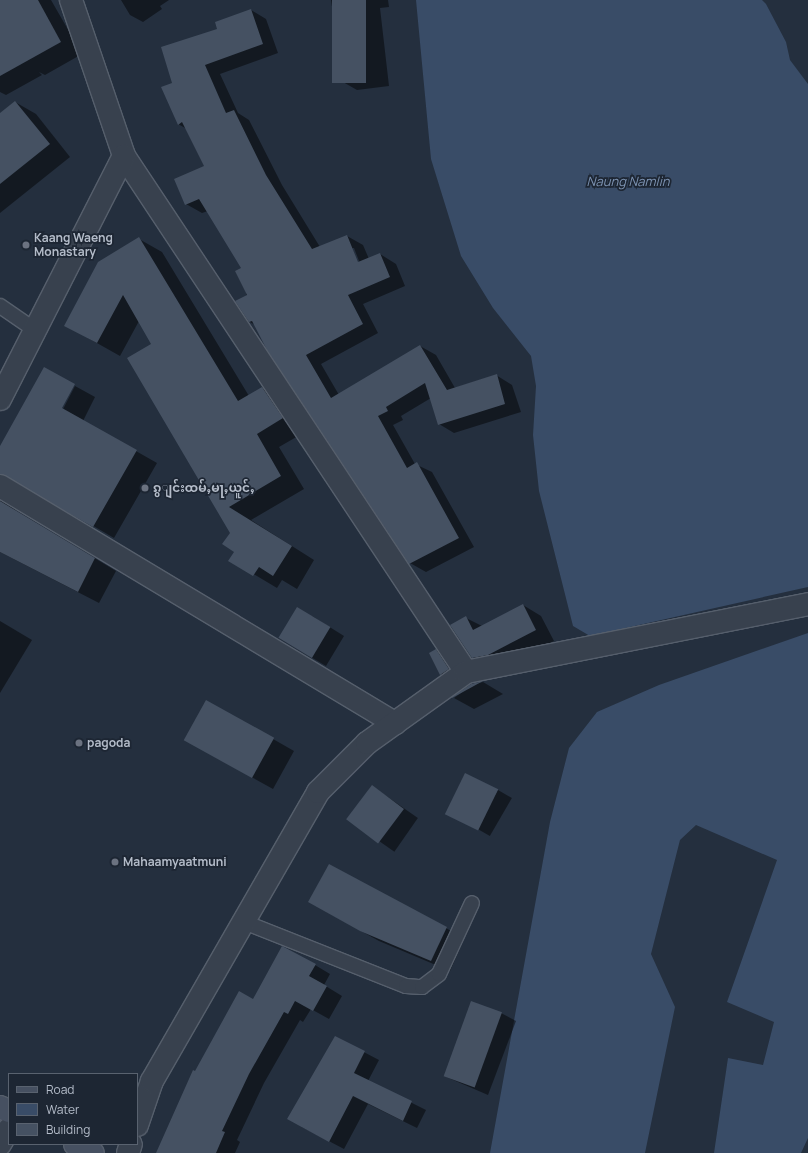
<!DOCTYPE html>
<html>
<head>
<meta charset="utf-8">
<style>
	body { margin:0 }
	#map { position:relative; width:808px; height:1153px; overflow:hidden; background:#242f3e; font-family:Manrope,"Noto Sans Myanmar",sans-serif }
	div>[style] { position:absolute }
	.water>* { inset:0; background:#394c67 }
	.shadow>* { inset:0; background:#0007; transform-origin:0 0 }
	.building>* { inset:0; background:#455162; transform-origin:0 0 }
	.roads { filter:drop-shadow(1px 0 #565f6c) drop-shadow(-1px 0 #565f6c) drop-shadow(0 1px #565f6c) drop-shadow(0 -1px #565f6c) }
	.service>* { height:14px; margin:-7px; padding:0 7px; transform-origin:7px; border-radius:7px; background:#38414e }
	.minor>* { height:22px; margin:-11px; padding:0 11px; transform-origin:11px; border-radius:11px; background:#38414e }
	.secondary>* { height:22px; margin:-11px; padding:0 11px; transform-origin:11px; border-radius:11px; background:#465061 }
	.dots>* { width:11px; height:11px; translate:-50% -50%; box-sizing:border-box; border:2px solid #1d2633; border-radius:50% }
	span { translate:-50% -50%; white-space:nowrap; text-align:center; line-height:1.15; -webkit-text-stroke:3.5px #1d2633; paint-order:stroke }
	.poi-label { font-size:12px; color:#b4bcc9; font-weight:700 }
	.left { translate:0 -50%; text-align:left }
	.water-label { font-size:13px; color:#7c92b1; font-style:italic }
	.legend { position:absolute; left:8px; top:1073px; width:130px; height:72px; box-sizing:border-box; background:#1d2633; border:1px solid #59626f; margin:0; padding:5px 7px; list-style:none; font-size:12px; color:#b4bcc9 }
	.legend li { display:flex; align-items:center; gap:8px; height:20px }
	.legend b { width:20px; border:1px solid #59626f }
</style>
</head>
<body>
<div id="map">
	<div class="water">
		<i style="clip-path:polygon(416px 0,762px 0,766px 4px,786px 42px,790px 60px,808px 84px,808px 587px,590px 636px,573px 626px,539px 491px,533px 435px,536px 386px,531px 356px,493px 308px,461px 256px,431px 159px)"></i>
		<i style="clip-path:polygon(808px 633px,808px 1138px,801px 1153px,714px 1153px,728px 1058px,763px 1065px,774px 1022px,727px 1002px,777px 860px,696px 825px,680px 840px,651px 954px,675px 1007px,645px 1153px,490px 1153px,550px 822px,569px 748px,597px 712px,659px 685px)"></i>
	</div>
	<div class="shadow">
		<i style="clip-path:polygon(0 0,51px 0,82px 54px,45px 75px,39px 72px,42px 75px,6px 95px,0 92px)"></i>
		<i style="clip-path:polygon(121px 0,169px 0,160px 6px,162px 9px,143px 22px,130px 15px)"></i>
		<i style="clip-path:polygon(331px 0,388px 0,389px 7px,380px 8px,389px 86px,357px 90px,343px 82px)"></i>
		<i style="clip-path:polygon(evenodd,251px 10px,266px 19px,278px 53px,220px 74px,238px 113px,249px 120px,282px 185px,320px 247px,347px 236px,363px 245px,369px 259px,380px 254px,396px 264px,405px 286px,363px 304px,378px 333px,321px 364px,339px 395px,420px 346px,436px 355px,455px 388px,496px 375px,512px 385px,521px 412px,454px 433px,439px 424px,431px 398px,401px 416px,403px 420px,393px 425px,415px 464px,432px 472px,474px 547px,426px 572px,410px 563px,255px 325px,250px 322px,243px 269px,208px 211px,202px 213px,186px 204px,205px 166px,187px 129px,178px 124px,173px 83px,219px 30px,251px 10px,352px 248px,354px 248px,361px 266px,359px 267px,352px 248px)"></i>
		<i style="clip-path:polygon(15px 102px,36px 114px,70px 157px,0 213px,0 114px)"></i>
		<i style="clip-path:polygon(139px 239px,162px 252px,249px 396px,262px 388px,285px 401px,305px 432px,279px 447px,304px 489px,251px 520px,314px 560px,297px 589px,282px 580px,277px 588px,230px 560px,235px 552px,231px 533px,153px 344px,139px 321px,120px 356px,88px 338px)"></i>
		<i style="clip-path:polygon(75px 386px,95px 397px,83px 421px,157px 463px,114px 538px,27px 487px,8px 499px,15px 510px,116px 571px,99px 603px,0 552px,0 448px,61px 413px)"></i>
		<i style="clip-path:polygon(523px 605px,541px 616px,554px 641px,507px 665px,491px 668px,472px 657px,466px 618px,482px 626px)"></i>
		<i style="clip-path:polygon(312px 616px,344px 636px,326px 666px,279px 638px)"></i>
		<i style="clip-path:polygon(0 621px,32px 640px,0 693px)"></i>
		<i style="clip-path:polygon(436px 650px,457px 662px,462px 686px,441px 674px,430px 653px)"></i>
		<i style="clip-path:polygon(483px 682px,503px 694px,474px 709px,454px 698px,472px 685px)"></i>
		<i style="clip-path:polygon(273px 739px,294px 751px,273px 789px,206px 752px)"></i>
		<i style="left:372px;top:786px;width:56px;height:41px;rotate:35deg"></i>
		<i style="left:498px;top:790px;width:16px;height:44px;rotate:30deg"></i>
		<i style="clip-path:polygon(327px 912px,446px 928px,464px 939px,450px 971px,379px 941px)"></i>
		<i style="clip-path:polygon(315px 965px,330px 974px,324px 985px,342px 996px,329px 1019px,311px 1009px,303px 1022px,300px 1020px,264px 1083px,237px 1140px,240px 1142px,235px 1153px,158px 1153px,196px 1072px,253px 1000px)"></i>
		<i style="clip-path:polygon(501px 1013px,516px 1021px,488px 1095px,444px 1076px)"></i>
		<i style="clip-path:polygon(335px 1037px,379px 1060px,368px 1081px,426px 1110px,417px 1128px,368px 1104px,344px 1149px,302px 1127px)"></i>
	</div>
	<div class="building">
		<i style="clip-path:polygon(0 0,38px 0,61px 42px,0 76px)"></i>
		<i style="left:332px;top:0;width:34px;height:83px"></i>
		<i style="clip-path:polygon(251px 9px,263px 44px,205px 65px,226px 113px,234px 110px,266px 175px,312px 249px,347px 235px,358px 262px,380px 253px,390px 277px,348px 295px,363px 324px,306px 355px,331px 398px,420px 345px,447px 390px,497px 374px,505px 404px,438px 425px,425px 383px,386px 407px,388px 411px,378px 416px,407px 468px,417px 462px,459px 538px,409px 564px,267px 350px,252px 321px,249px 322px,235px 301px,247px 295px,235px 271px,241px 268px,199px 199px,185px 205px,174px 179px,204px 166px,182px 122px,178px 125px,161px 87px,172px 83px,161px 47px,217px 29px,215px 22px)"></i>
		<i style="clip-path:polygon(15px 101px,50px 144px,0 184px,0 113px)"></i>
		<i style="clip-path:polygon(139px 237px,238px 401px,262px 387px,283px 418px,257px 434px,281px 476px,229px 507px,292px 546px,273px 576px,259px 567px,253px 576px,228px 561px,234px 552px,222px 544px,230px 533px,127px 358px,151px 344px,123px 295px,97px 343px,64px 326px,98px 262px)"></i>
		<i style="clip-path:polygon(44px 367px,75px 384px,62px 408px,137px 450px,93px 527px,0 474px,0 446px)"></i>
		<i style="clip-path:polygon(0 501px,95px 558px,78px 592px,0 552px)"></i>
		<i style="clip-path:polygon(523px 604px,536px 630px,488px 655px,472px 658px,450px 625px,466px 616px,473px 630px)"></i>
		<i style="left:297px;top:607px;width:39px;height:36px;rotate:31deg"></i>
		<i style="clip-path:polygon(436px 649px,449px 669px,440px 675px,429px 653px)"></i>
		<i style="clip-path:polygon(483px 681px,452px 698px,452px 697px,471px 684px)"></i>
		<i style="left:206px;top:700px;width:78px;height:46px;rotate:29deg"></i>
		<i style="left:465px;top:773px;width:37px;height:46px;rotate:26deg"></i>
		<i style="left:372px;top:785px;width:40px;height:43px;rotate:37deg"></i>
		<i style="clip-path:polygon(329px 864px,447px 927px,431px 961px,360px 931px,308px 902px)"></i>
		<i style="clip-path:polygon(282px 946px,316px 964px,309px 976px,327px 986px,313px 1011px,295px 1001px,288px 1014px,284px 1012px,249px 1074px,222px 1131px,225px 1132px,216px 1153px,156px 1153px,193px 1070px,195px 1071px,239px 991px,253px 999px)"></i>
		<i style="left:471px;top:1001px;width:33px;height:80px;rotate:20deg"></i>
		<i style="clip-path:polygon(335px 1036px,365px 1051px,354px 1073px,412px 1101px,403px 1121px,353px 1096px,329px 1142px,287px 1119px)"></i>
	</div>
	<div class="roads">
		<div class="service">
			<i style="left:0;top:306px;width:42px;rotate:34.4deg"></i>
			<i style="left:244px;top:922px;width:174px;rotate:21.6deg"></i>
			<i style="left:406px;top:986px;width:16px;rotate:4deg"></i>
			<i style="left:422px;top:987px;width:21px;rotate:-37deg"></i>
			<i style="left:439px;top:974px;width:78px;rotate:-65.1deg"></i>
		</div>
		<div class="minor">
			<i style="left:71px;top:0;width:165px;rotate:71.2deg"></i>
			<i style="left:124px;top:156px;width:619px;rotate:56.46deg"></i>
			<i style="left:0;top:399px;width:273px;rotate:-63deg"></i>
			<i style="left:0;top:486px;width:461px;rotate:31deg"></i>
			<i style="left:137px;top:1125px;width:46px;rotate:-71.2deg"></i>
			<i style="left:152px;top:1081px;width:333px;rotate:-60.1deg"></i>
			<i style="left:318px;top:792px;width:69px;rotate:-45deg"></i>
			<i style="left:367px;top:743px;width:122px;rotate:-35.6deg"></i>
			<i style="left:466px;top:672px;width:349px;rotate:-11.2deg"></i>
			<i style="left:0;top:1144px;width:17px;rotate:-59deg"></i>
			<i style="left:128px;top:1153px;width:9px;rotate:-72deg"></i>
		</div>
		<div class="secondary">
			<i style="left:0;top:1107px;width:10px;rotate:24deg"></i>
			<i style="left:75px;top:1144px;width:20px;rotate:27deg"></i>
		</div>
	</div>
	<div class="dots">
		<i style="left:26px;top:245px;background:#6b7280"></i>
		<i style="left:145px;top:488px;background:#6b7280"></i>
		<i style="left:79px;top:743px;background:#6b7280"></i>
		<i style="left:115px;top:862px;background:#6b7280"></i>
	</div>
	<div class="poi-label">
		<span class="left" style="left:34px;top:245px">Kaang Waeng<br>Monastary</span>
		<span class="left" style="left:153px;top:488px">ၵွျင်းထမ်ႇမႃႇယူင်ႇ</span>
		<span class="left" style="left:87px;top:743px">pagoda</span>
		<span class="left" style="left:123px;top:862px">Mahaamyaatmuni</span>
	</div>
	<div class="water-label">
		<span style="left:628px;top:181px">Naung Namlin</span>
	</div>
	<ul class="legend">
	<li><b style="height:5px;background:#465061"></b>Road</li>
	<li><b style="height:11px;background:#394c67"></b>Water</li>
	<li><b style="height:11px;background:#455162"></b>Building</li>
	</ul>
</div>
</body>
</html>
